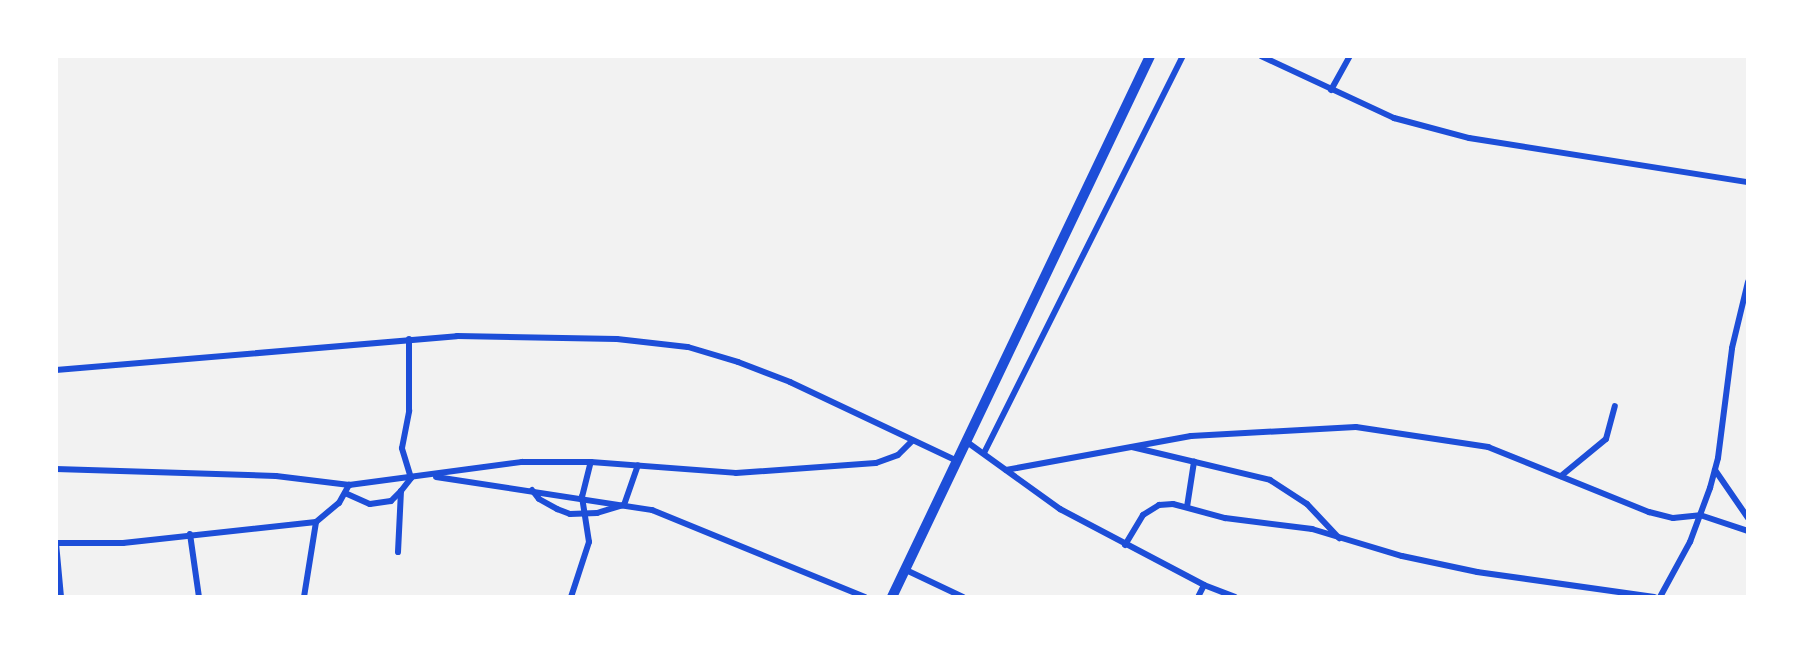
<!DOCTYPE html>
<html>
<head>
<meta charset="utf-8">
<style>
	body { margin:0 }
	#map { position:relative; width:1804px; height:653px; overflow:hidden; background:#f2f2f2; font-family:Overpass,sans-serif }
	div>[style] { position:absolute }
	.minor>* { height:6px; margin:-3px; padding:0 3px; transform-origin:3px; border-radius:3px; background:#1d4ed8 }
	.trunk>* { height:10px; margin:-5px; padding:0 5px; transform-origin:5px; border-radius:5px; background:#1d4ed8 }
	span { translate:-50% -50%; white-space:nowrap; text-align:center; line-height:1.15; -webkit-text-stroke:6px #fff; paint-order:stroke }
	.frame { position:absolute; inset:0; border:58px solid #fff; pointer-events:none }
</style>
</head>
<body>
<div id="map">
	<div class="minor">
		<i style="left:1261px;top:56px;width:147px;rotate:25deg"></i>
		<i style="left:1394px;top:118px;width:78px;rotate:14.9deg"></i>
		<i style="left:1469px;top:138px;width:282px;rotate:9deg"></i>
		<i style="left:1331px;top:90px;width:39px;rotate:-61deg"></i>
		<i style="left:56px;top:370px;width:402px;rotate:-4.8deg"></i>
		<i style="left:457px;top:336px;width:160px;rotate:1.1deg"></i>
		<i style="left:617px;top:339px;width:71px;rotate:6.4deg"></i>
		<i style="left:688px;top:347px;width:52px;rotate:16.7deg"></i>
		<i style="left:738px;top:362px;width:56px;rotate:21deg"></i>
		<i style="left:790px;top:382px;width:185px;rotate:25.3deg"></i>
		<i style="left:967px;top:442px;width:115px;rotate:35.8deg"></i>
		<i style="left:1060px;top:509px;width:163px;rotate:27.8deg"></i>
		<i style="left:1204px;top:585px;width:33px;rotate:21deg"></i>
		<i style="left:1132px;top:447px;width:142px;rotate:13.4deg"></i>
		<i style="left:1270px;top:480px;width:44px;rotate:33deg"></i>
		<i style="left:1307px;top:504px;width:47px;rotate:46.7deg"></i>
		<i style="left:984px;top:453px;width:444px;rotate:-63.4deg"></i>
		<i style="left:56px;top:469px;width:220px;rotate:1.8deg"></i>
		<i style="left:276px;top:476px;width:74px;rotate:7deg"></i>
		<i style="left:349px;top:485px;width:175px;rotate:-7.6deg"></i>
		<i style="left:522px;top:462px;width:69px"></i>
		<i style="left:591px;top:462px;width:145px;rotate:4.3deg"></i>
		<i style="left:736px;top:473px;width:140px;rotate:-4.1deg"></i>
		<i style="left:876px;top:463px;width:23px;rotate:-20deg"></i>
		<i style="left:898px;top:455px;width:20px;rotate:-45deg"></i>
		<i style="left:1006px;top:470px;width:188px;rotate:-10.4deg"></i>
		<i style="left:1191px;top:436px;width:165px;rotate:-3.1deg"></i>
		<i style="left:1356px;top:427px;width:134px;rotate:8.6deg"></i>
		<i style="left:1488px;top:447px;width:174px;rotate:22deg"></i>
		<i style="left:1649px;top:512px;width:25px;rotate:14deg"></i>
		<i style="left:1673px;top:518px;width:27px;rotate:-6deg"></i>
		<i style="left:1700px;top:515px;width:51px;rotate:18.4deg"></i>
		<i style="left:1715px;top:470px;width:58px;rotate:55.5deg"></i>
		<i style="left:1561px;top:476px;width:58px;rotate:-39.4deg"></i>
		<i style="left:1606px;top:439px;width:34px;rotate:-75deg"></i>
		<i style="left:436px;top:477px;width:219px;rotate:8.7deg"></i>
		<i style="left:652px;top:510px;width:230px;rotate:22.2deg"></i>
		<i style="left:532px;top:490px;width:11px;rotate:52deg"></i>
		<i style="left:539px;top:499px;width:21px;rotate:29deg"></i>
		<i style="left:557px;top:509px;width:14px;rotate:21deg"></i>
		<i style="left:570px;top:514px;width:27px;rotate:-2deg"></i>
		<i style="left:597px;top:513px;width:28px;rotate:-17deg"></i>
		<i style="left:624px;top:505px;width:42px;rotate:-70.7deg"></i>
		<i style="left:345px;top:493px;width:27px;rotate:24deg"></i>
		<i style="left:370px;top:504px;width:21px;rotate:-8deg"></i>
		<i style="left:391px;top:501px;width:14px;rotate:-45deg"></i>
		<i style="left:1187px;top:507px;width:46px;rotate:-81.2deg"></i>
		<i style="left:190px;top:534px;width:64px;rotate:81.9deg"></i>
		<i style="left:56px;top:543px;width:67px"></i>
		<i style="left:123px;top:543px;width:194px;rotate:-6.2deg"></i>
		<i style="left:56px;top:543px;width:54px;rotate:84.7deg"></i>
		<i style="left:1125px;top:545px;width:35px;rotate:-59deg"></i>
		<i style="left:1143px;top:515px;width:19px;rotate:-32deg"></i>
		<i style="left:1159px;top:505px;width:14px;rotate:-4deg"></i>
		<i style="left:1173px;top:504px;width:54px;rotate:15.1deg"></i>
		<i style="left:1225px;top:518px;width:88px;rotate:7.2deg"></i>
		<i style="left:1312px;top:529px;width:94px;rotate:16.7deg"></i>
		<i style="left:1402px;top:556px;width:77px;rotate:12deg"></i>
		<i style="left:1477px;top:572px;width:179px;rotate:8deg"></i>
		<i style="left:398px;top:552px;width:61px;rotate:-87.2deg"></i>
		<i style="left:401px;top:491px;width:16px;rotate:-52deg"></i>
		<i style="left:411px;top:478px;width:31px;rotate:-107deg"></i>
		<i style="left:402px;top:448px;width:38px;rotate:-79deg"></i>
		<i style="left:409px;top:411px;width:72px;rotate:-90deg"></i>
		<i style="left:906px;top:570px;width:63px;rotate:25.3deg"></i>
		<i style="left:304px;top:597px;width:76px;rotate:-80.9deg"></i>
		<i style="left:316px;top:522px;width:30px;rotate:-40deg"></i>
		<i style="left:339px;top:503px;width:21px;rotate:-61deg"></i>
		<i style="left:571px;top:597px;width:58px;rotate:-71.9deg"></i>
		<i style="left:589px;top:542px;width:46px;rotate:-98.8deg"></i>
		<i style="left:582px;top:497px;width:36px;rotate:-76deg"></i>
		<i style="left:1198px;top:597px;width:13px;rotate:-63deg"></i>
		<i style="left:1660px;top:597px;width:63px;rotate:-61.4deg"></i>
		<i style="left:1690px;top:542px;width:58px;rotate:-69.7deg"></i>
		<i style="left:1710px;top:488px;width:31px;rotate:-75deg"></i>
		<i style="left:1718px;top:458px;width:111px;rotate:-82.7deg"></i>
		<i style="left:1732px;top:348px;width:68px;rotate:-76.4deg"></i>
	</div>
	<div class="trunk">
		<i style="left:892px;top:597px;width:599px;rotate:-64.5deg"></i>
	</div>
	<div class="frame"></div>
</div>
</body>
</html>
